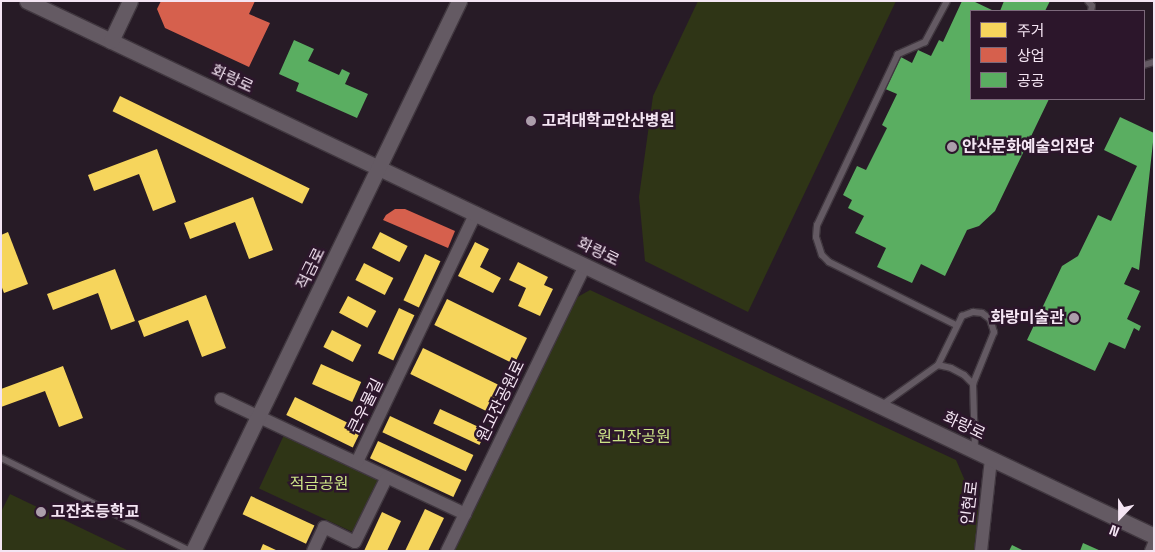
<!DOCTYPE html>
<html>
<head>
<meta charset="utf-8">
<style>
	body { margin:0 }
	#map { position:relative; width:1155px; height:552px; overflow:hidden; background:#271b26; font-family:"Space Grotesk","Noto Sans KR",sans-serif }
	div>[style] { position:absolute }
	.green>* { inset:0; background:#2f3516; transform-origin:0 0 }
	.homes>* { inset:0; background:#f6d55c; transform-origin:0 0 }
	.shops>* { inset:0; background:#d6604d }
	.public>* { inset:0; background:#5aae61 }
	.roads { filter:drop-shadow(1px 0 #40373f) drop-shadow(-1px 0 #40373f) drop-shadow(0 1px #40373f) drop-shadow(0 -1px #40373f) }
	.service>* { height:6px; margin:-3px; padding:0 3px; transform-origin:3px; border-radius:3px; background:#645a63 }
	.minor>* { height:12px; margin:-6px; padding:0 6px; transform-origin:6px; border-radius:6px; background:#645a63 }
	.tertiary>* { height:15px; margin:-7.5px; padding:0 7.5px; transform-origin:7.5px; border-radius:7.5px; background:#645a63 }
	.dots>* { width:14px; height:14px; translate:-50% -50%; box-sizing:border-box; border:2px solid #2c162b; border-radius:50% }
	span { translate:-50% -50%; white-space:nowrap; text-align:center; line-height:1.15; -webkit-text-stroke:5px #2c162b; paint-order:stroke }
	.street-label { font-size:16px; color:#f4e5f3 }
	.poi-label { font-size:16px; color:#f4e5f3; font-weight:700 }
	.left { translate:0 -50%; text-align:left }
	.right { translate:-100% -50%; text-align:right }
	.park-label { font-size:16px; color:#cbe386 }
	.frame { position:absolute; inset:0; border:2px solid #f4e5f3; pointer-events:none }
	.legend { position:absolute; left:970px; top:10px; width:175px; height:90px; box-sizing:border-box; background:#2c162b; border:1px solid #7c697b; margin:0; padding:6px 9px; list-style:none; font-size:15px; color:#f4e5f3 }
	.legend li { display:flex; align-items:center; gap:10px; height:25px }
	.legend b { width:25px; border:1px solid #7c697b }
	.north { position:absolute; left:1095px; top:492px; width:50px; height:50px; -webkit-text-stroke:4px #2c162b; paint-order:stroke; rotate:202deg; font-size:14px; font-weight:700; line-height:20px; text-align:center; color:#f4e5f3 }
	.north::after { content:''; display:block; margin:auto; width:18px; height:22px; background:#f4e5f3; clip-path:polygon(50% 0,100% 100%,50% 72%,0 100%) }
</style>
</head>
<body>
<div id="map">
	<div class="green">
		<i style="clip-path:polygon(698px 1px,896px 1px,748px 312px,645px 261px,639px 197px,653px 96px)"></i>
		<i style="clip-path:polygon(590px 290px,956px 460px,982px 520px,979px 551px,452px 551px,574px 299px)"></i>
		<i style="left:284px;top:435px;width:105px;height:59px;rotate:25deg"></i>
		<i style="clip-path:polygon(10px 494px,129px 551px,1px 551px,1px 512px)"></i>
	</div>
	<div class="homes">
		<i style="left:120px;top:96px;width:211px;height:17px;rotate:26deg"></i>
		<i style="clip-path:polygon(157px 149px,176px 202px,153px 211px,139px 174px,94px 191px,88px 175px)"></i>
		<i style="clip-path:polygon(253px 197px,273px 250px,249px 259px,235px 222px,190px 239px,184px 223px)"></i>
		<i style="clip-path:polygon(8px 232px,28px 284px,4px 293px,1px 285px,1px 235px)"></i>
		<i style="left:380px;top:232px;width:31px;height:18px;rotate:27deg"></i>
		<i style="clip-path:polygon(475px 242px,489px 249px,480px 267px,501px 278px,493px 293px,458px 276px)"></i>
		<i style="left:425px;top:254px;width:17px;height:51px;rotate:25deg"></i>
		<i style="clip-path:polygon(518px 262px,548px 277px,544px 285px,553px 289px,540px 316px,518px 306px,526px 288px,509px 280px)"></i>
		<i style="left:364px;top:263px;width:33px;height:19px;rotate:27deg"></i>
		<i style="clip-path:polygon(115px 269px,135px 321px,111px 330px,98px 293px,53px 310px,47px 294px)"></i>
		<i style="clip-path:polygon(206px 295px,226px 348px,202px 357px,188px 320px,144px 337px,138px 321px)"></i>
		<i style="left:348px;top:296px;width:32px;height:19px;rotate:28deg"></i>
		<i style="left:447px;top:299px;width:89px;height:29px;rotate:26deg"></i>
		<i style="left:399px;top:308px;width:17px;height:50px;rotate:25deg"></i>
		<i style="left:332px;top:330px;width:33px;height:19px;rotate:27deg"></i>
		<i style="left:423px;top:348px;width:89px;height:29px;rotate:26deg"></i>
		<i style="left:321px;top:364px;width:44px;height:22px;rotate:24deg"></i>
		<i style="clip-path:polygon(63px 366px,83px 418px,59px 427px,45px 391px,1px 407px,1px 389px)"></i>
		<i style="left:295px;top:397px;width:74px;height:20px;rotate:26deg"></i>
		<i style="left:440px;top:409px;width:51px;height:16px;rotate:25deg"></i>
		<i style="left:390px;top:416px;width:92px;height:18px;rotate:25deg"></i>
		<i style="left:378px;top:441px;width:92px;height:19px;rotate:25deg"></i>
		<i style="left:251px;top:496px;width:70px;height:20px;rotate:25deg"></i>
		<i style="clip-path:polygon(425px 509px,444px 518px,428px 551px,405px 551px)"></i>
		<i style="clip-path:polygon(382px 512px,401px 521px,387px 551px,364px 551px)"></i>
		<i style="clip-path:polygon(263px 544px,278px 551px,260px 551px)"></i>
	</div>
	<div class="shops">
		<i style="clip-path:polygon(161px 1px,255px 1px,249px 14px,270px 23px,249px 67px,165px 28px,157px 9px)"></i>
		<i style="clip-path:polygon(395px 209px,405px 209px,455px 231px,448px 248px,383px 220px,386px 215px)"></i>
	</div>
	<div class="public">
		<i style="clip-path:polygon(962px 1px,973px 1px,994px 11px,971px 11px,971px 99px,1049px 99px,995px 211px,979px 226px,967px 230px,945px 276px,921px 264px,912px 283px,877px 267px,886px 248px,855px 233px,864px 216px,848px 208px,852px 200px,843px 195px,857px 166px,866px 170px,887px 128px,882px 125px,897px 94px,883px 88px,899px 56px,912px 63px,918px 50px,931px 56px,939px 40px,943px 42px)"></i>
		<i style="clip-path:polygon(1004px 1px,1050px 1px,1045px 11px,1000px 11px)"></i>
		<i style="clip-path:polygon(294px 40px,314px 49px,308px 61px,339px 75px,342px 69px,350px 73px,345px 84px,368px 94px,357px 118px,296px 91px,299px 83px,279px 74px)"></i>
		<i style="clip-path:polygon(1120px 117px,1154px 133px,1139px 270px,1132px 267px,1124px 284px,1140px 291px,1127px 319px,1141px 326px,1139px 331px,1134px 328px,1125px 349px,1109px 342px,1095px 371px,1027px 340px,1062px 266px,1078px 256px,1098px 215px,1111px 221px,1137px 166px,1104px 150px)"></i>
		<i style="clip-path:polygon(1083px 543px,1101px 551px,1080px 551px)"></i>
		<i style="clip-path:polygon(1012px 545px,1024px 551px,1009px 551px)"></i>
	</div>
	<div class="roads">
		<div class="service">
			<i style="left:947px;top:1px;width:47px;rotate:118.2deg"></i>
			<i style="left:925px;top:42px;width:30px;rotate:156deg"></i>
			<i style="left:898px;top:54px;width:189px;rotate:115.3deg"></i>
			<i style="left:817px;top:225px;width:12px;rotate:95deg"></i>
			<i style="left:816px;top:237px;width:19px;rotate:72deg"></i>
			<i style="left:822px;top:255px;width:10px;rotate:45deg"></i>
			<i style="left:829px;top:262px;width:142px;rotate:26.4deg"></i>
			<i style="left:1088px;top:1px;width:6px;rotate:51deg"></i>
			<i style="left:1092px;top:6px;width:5px;rotate:101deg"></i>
			<i style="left:1144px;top:65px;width:10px;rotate:-17deg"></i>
			<i style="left:938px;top:365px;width:13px;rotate:13deg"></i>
			<i style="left:951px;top:368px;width:15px;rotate:28deg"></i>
			<i style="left:964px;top:375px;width:13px;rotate:45deg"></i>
			<i style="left:882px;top:405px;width:69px;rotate:-35.5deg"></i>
			<i style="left:938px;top:365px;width:55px;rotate:-63.9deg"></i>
			<i style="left:962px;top:316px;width:12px;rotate:-20deg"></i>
			<i style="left:973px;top:312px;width:9px;rotate:6deg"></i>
			<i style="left:982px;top:313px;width:10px;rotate:37deg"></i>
			<i style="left:990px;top:319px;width:14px;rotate:73deg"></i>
			<i style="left:994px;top:332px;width:56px;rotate:112deg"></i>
			<i style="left:973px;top:384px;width:65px;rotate:88.2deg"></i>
			<i style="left:1px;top:458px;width:211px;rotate:26.2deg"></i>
		</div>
		<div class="minor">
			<i style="left:221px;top:399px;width:270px;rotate:25.2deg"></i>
			<i style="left:357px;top:462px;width:276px;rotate:-64.5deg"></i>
			<i style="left:313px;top:551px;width:26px;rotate:-65deg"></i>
			<i style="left:324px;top:527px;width:34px;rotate:26deg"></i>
			<i style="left:355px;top:542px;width:72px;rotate:-63.8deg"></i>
			<i style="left:447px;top:551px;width:317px;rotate:-64.2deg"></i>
			<i style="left:981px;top:551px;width:93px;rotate:-83.8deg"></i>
			<i style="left:1151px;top:551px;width:8px;rotate:-67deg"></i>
		</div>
		<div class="tertiary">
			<i style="left:27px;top:1px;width:1248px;rotate:25.39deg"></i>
			<i style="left:111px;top:41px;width:44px;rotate:-64.6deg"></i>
			<i style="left:193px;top:551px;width:611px;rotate:-64.19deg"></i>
		</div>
	</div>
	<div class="dots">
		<i style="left:531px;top:121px;background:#ac9eab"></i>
		<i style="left:952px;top:147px;background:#ac9eab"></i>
		<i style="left:1074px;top:318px;background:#ac9eab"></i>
		<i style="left:41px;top:512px;background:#ac9eab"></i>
	</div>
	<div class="street-label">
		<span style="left:232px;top:79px;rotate:25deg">화랑로</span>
		<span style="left:598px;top:252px;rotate:26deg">화랑로</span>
		<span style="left:311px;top:269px;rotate:-64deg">적금로</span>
		<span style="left:501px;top:401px;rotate:-64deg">원고잔공원로</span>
		<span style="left:366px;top:406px;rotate:-64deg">큰우물길</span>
		<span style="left:964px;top:426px;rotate:25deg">화랑로</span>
		<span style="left:970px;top:503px;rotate:-83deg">인현로</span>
	</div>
	<div class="poi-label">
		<span class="left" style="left:542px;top:121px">고려대학교안산병원</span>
		<span class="left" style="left:962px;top:147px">안산문화예술의전당</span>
		<span class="right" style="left:1064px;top:318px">화랑미술관</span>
		<span class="left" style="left:51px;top:512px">고잔초등학교</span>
	</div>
	<div class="park-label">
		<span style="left:634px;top:437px">원고잔공원</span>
		<span style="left:319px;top:484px">적금공원</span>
	</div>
	<div class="frame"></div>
	<ul class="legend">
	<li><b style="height:14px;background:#f6d55c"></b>주거</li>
	<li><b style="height:14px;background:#d6604d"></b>상업</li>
	<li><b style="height:14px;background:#5aae61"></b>공공</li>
	</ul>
	<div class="north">N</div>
</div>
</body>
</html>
